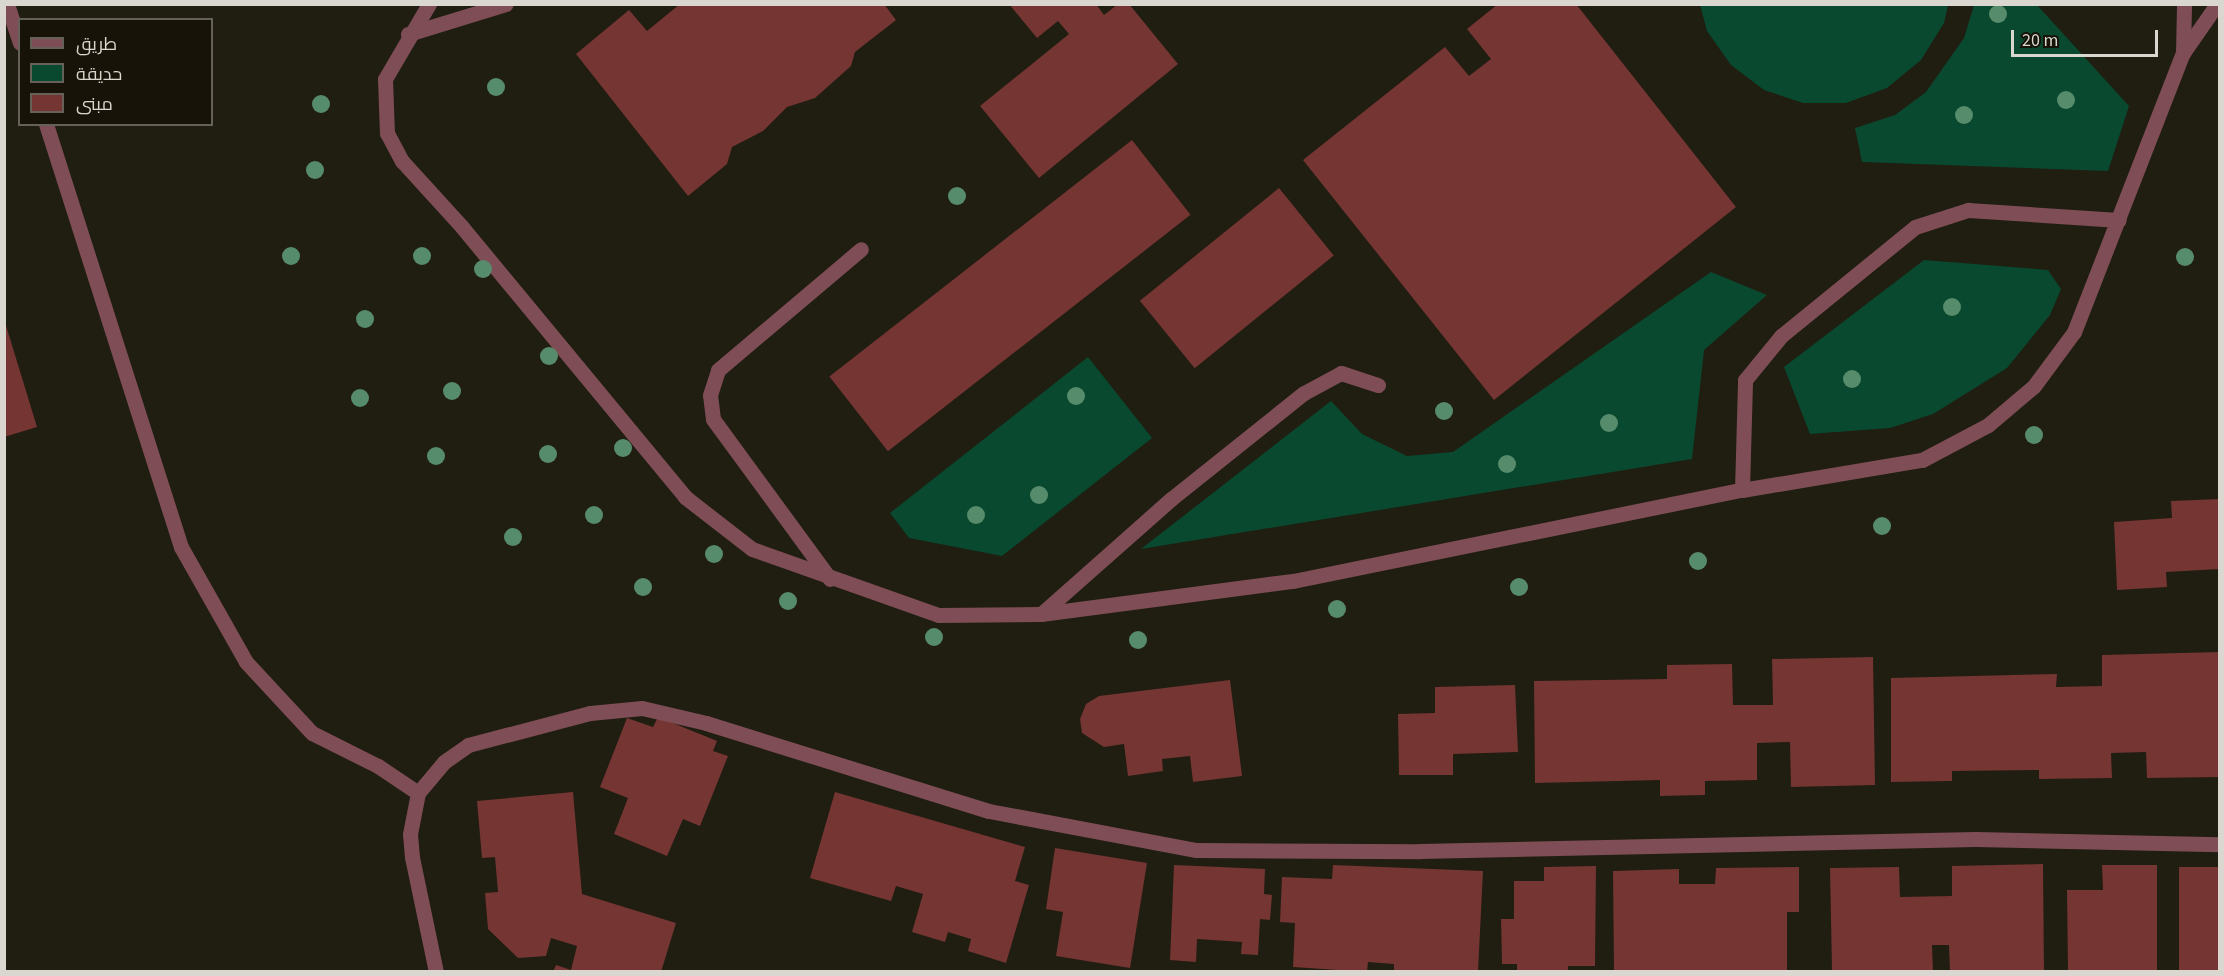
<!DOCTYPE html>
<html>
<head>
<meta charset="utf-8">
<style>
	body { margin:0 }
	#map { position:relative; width:2224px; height:976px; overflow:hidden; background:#201d11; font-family:"Source Sans 3",Cairo,sans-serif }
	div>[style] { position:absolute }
	.green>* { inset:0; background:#09492f }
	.building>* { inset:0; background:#743533; transform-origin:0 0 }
	.lane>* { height:15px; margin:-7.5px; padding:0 7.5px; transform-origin:7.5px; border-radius:7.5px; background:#7e4d55 }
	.street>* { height:15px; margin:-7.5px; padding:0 7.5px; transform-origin:7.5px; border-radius:7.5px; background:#7e4d55 }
	.trees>* { width:18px; height:18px; margin:-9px; border-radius:50%; background:#568c6b }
	span { translate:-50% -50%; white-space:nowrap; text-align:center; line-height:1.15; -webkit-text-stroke:5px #171308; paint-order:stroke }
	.frame { position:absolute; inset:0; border:6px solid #d9d7cf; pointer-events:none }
	.legend { position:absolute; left:18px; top:18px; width:195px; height:108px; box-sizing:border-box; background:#171308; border:2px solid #656158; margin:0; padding:8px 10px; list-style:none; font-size:18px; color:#d9d7cf }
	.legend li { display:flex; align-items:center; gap:12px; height:30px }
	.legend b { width:30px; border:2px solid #656158 }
	.scale { position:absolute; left:2011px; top:30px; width:147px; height:27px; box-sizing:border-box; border:3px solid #d9d7cf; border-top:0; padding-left:8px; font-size:18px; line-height:21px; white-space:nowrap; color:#d9d7cf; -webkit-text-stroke:4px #171308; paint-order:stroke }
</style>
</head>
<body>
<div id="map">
	<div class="green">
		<i style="clip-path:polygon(1700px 5px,1700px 4px,1948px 5px,1944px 23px,1921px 60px,1887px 88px,1846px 103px,1803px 103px,1764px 90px,1731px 65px,1707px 31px)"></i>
		<i style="clip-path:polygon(1974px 5px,2037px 5px,2129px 106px,2108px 171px,1862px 162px,1855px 128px,1895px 115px,1926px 92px,1964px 38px)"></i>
		<i style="clip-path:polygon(1924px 260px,2048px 270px,2061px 289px,2050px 315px,2007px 368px,1933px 414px,1890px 428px,1810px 434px,1784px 367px)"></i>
		<i style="clip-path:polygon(1711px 272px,1767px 295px,1704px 350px,1692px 459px,1141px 549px,1331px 401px,1362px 434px,1407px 456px,1453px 452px)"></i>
		<i style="clip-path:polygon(1088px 357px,1152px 438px,1002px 556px,909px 538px,890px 513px)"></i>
	</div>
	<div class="building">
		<i style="clip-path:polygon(680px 4px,884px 4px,896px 20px,855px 52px,851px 66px,815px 98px,787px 107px,763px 131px,732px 147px,727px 164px,688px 196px,576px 54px,629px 10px,647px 31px)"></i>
		<i style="clip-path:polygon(1009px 4px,1096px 4px,1104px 15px,1118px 4px,1129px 4px,1178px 64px,1039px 178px,980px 106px,1069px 34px,1058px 21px,1037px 38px)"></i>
		<i style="clip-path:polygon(1498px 4px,1576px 4px,1736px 207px,1494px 400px,1303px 160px,1445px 47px,1469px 76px,1491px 59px,1467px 29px)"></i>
		<i style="left:1132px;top:140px;width:95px;height:384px;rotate:52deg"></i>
		<i style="left:1279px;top:188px;width:87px;height:179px;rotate:51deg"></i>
		<i style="clip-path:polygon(4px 319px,37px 427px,4px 437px)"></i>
		<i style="clip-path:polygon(2220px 499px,2220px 569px,2166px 572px,2167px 587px,2117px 590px,2114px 522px,2172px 518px,2171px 501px)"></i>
		<i style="clip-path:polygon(2220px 652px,2220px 777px,2147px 778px,2146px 752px,2111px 753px,2112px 778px,2039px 779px,2039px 770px,1952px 771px,1952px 781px,1891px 782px,1891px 678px,2057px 674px,2056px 687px,2102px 686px,2102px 655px)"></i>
		<i style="clip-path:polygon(1873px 657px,1875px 785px,1791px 787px,1790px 742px,1757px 743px,1757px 780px,1705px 781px,1705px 795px,1660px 796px,1660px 780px,1535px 783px,1534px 681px,1667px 679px,1667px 665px,1732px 664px,1733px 705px,1773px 705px,1772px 659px)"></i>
		<i style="clip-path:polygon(1230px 680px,1242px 776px,1193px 782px,1190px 756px,1162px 759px,1163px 771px,1128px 776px,1124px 744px,1104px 747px,1082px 733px,1080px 719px,1086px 704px,1099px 696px)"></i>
		<i style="clip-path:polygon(1515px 685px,1518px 752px,1453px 754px,1453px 775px,1399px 775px,1398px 714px,1435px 713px,1435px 687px)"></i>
		<i style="clip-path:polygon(658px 717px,717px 741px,713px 751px,728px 756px,700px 826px,683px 819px,667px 856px,614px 834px,628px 798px,600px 787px,627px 718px,653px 727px)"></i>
		<i style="clip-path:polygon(573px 792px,582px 894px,676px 923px,661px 972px,553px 972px,556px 965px,571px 970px,577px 946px,551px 938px,546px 956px,518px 958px,488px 929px,485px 893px,498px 892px,495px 857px,482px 858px,477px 801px)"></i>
		<i style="clip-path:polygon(835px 792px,1025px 847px,1015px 881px,1029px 885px,1006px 963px,968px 951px,971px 939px,948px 932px,945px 942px,912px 932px,923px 894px,896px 886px,891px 901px,810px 878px)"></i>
		<i style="clip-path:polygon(1055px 848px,1147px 863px,1130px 968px,1056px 956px,1063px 912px,1046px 909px)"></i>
		<i style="clip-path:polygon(2043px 864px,2044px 972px,1950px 972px,1949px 945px,1932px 945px,1933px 972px,1832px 970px,1830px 868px,1899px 867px,1900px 897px,1952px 896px,1952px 866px)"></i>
		<i style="clip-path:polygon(1174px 865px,1265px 869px,1264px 894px,1272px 895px,1270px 920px,1260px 919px,1258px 955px,1241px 954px,1242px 942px,1197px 939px,1196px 962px,1170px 960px)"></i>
		<i style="clip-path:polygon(1333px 865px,1483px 871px,1478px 972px,1394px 972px,1394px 964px,1368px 962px,1367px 972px,1293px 967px,1295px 923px,1280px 922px,1282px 877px,1332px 879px)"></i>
		<i style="clip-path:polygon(2102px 865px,2157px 865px,2157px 972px,2068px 972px,2067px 890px,2103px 890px)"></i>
		<i style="clip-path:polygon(1596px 866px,1595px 966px,1568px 966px,1568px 972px,1517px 972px,1517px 964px,1502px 964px,1501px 919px,1514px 919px,1514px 881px,1544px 881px,1544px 867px)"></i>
		<i style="clip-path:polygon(1799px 867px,1799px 912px,1787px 912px,1787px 972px,1614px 972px,1613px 871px,1679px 869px,1679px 884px,1715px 884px,1716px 868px)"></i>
		<i style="left:2179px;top:867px;width:41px;height:105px"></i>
	</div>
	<div class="lane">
		<i style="left:429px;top:4px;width:87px;rotate:120.4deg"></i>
		<i style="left:385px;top:79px;width:54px;rotate:87.9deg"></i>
		<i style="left:387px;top:133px;width:32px;rotate:62deg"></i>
		<i style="left:402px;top:161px;width:89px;rotate:47.7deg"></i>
		<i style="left:462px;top:227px;width:350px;rotate:50.4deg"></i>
		<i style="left:685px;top:497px;width:85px;rotate:37.8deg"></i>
		<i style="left:752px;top:549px;width:197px;rotate:19.5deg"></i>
		<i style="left:938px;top:615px;width:103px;rotate:-0.6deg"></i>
		<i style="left:1041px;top:614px;width:254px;rotate:-7.5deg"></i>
		<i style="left:1293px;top:581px;width:458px;rotate:-11.5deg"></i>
		<i style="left:1742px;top:490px;width:182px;rotate:-9.5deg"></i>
		<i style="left:1922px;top:460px;width:75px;rotate:-27.9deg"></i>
		<i style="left:1988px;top:425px;width:60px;rotate:-40.3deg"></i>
		<i style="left:2034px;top:386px;width:67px;rotate:-53.5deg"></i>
		<i style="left:2074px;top:332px;width:300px;rotate:-68.7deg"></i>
		<i style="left:2183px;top:53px;width:60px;rotate:-55.2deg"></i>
		<i style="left:408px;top:34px;width:102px;rotate:-17deg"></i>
		<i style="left:2183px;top:53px;width:49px;rotate:-88.8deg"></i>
		<i style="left:1742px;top:490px;width:110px;rotate:-88.4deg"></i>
		<i style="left:1745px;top:380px;width:57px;rotate:-50.7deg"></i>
		<i style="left:1781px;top:336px;width:173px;rotate:-39.1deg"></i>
		<i style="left:1915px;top:227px;width:56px;rotate:-17.8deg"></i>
		<i style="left:1968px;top:210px;width:151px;rotate:3.8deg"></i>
		<i style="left:830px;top:579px;width:198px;rotate:-126.2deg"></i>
		<i style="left:713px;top:419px;width:24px;rotate:-97deg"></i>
		<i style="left:710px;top:395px;width:26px;rotate:-72deg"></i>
		<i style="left:718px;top:370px;width:187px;rotate:-40.2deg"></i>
		<i style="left:1041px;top:614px;width:174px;rotate:-41.5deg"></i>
		<i style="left:1171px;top:499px;width:170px;rotate:-38.6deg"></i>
		<i style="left:1304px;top:393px;width:42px;rotate:-28.4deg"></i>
		<i style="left:1341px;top:373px;width:39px;rotate:18deg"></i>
	</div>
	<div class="street">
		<i style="left:7px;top:4px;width:41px;rotate:71.6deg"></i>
		<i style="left:46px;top:124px;width:444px;rotate:72.3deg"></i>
		<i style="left:181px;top:547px;width:132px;rotate:60.5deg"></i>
		<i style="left:246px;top:662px;width:97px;rotate:47.1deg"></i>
		<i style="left:312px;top:733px;width:74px;rotate:26.6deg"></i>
		<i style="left:378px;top:766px;width:48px;rotate:34deg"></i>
		<i style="left:436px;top:972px;width:117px;rotate:-101.8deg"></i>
		<i style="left:412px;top:857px;width:23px;rotate:-95deg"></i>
		<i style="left:410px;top:834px;width:42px;rotate:-79deg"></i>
		<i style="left:418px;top:793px;width:40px;rotate:-50deg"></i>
		<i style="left:444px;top:762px;width:29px;rotate:-35deg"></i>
		<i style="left:468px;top:745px;width:126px;rotate:-14.7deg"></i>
		<i style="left:590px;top:713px;width:52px;rotate:-5.5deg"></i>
		<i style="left:642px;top:708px;width:66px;rotate:13.2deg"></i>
		<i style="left:706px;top:723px;width:296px;rotate:17.3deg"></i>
		<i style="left:989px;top:811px;width:211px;rotate:10.7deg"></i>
		<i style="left:1196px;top:850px;width:224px;rotate:0.3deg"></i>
		<i style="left:1420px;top:851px;width:555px;rotate:-1.24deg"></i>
		<i style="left:1975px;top:839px;width:245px;rotate:1.2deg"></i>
	</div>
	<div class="trees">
		<i style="left:1998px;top:14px"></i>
		<i style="left:496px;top:87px"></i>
		<i style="left:2066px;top:100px"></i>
		<i style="left:321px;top:104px"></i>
		<i style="left:1964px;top:115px"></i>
		<i style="left:315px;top:170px"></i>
		<i style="left:957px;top:196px"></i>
		<i style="left:291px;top:256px"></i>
		<i style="left:422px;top:256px"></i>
		<i style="left:2185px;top:257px"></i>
		<i style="left:483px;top:269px"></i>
		<i style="left:1952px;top:307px"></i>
		<i style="left:365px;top:319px"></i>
		<i style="left:549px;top:356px"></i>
		<i style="left:1852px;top:379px"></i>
		<i style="left:452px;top:391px"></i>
		<i style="left:1076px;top:396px"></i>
		<i style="left:360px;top:398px"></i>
		<i style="left:1444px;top:411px"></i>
		<i style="left:1609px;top:423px"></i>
		<i style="left:2034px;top:435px"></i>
		<i style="left:623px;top:448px"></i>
		<i style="left:548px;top:454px"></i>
		<i style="left:436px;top:456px"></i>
		<i style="left:1507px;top:464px"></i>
		<i style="left:1039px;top:495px"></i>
		<i style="left:594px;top:515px"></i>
		<i style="left:976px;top:515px"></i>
		<i style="left:1882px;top:526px"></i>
		<i style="left:513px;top:537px"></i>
		<i style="left:714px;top:554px"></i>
		<i style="left:1698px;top:561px"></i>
		<i style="left:643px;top:587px"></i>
		<i style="left:1519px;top:587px"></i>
		<i style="left:788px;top:601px"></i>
		<i style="left:1337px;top:609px"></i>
		<i style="left:934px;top:637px"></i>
		<i style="left:1138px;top:640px"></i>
	</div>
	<div class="frame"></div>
	<ul class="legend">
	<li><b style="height:8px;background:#7e4d55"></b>طريق</li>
	<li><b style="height:16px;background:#09492f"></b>حديقة</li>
	<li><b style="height:16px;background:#743533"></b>مبنى</li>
	</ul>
	<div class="scale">20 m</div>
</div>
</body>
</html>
